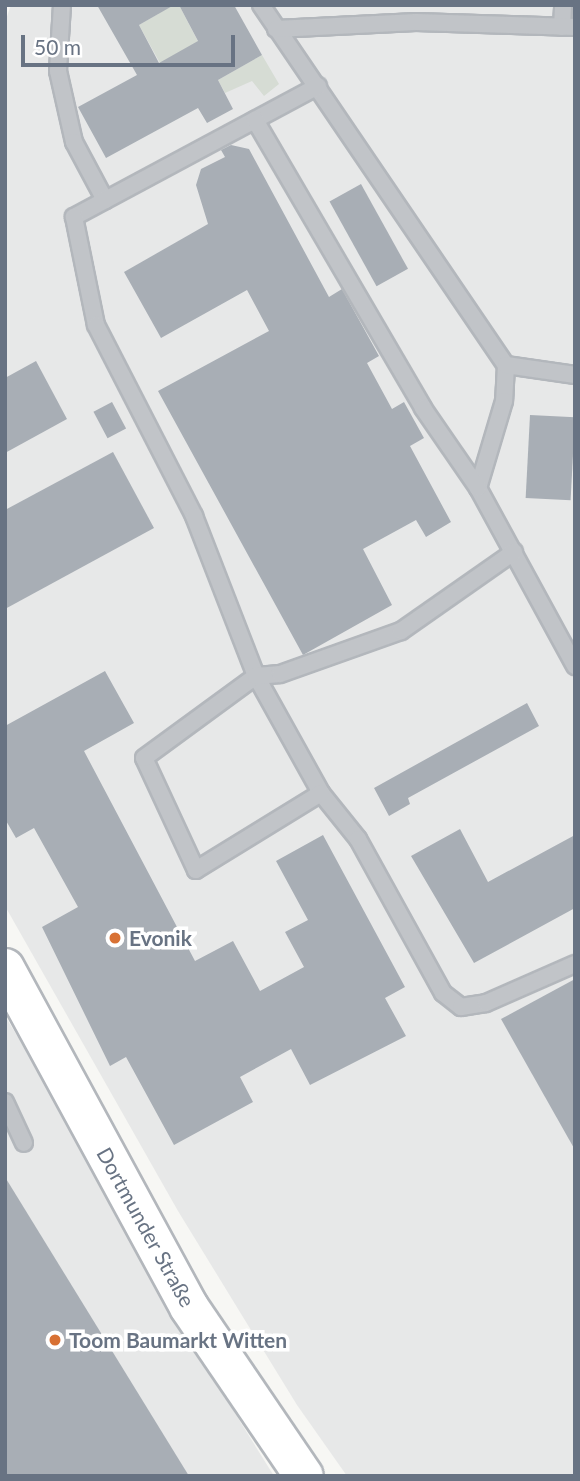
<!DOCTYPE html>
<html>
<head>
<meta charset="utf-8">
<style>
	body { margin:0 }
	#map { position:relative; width:580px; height:1481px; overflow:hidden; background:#f7f7f4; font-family:Lato,sans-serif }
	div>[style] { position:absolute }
	.built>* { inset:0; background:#e7e8e8 }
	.green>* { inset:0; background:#d6dcd4 }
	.building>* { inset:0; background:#a8aeb5; transform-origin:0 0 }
	.roads { filter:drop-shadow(2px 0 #b3b7bc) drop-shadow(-2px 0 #b3b7bc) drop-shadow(0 2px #b3b7bc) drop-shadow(0 -2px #b3b7bc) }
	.lane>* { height:16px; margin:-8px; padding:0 8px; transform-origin:8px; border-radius:8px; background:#c1c4c8 }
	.secondary>* { height:38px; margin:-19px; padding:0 19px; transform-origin:19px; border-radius:19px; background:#fff }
	.dots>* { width:19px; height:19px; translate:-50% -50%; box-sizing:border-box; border:4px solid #fff; border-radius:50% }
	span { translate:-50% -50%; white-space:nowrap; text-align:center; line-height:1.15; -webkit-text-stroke:7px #fff; paint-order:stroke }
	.poi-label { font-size:21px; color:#687383; font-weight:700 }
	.left { translate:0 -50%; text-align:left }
	.street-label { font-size:21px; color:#687383 }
	.frame { position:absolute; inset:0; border:7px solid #687383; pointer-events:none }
	.scale { position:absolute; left:21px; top:35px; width:214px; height:32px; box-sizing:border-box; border:4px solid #687383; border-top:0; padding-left:9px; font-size:21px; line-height:24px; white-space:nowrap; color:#687383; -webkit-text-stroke:5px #fff; paint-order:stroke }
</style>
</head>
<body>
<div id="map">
	<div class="built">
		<i style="clip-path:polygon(11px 5px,575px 5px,575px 1476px,347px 1476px,297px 1405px,178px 1211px,5px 906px,5px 22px)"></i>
		<i style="clip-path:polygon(5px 1016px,130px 1220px,203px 1362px,274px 1476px,5px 1476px)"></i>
	</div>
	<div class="green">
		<i style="clip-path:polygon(153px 5px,179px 5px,204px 53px,178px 53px,160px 63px,139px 25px,158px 14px)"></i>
		<i style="clip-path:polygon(262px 55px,279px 84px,264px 96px,252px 81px,225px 93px,218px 80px)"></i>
	</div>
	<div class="building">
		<i style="clip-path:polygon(97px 5px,174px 5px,139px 25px,159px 63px,198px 41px,179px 5px,234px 5px,262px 55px,218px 80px,233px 109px,207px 123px,198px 108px,106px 158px,78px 107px,137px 75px)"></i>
		<i style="clip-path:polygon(231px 145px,249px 149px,329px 297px,342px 289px,379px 356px,367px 363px,392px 409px,404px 402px,424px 438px,410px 446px,451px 522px,426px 537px,416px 520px,363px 549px,392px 605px,303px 655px,158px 391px,269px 331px,247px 290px,161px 338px,124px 272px,208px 224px,196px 185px,201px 169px,225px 157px,221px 150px)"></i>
		<i style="left:361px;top:184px;width:97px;height:36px;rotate:61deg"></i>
		<i style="clip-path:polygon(36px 361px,67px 419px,5px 453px,5px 378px)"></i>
		<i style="left:112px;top:402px;width:30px;height:21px;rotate:62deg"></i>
		<i style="left:530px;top:415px;width:45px;height:83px;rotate:3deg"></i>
		<i style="clip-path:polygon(113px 452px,154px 528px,5px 609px,5px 510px)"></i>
		<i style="clip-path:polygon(105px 671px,134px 723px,84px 751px,195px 961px,233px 941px,260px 991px,304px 967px,285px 932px,308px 920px,276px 861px,323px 835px,405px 987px,385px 998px,406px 1036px,310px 1085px,291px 1049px,240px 1077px,253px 1102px,174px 1145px,126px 1057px,110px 1066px,42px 927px,78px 907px,34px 828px,16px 838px,5px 819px,5px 726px)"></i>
		<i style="clip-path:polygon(527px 703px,539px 726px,408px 798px,410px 804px,389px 816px,374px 788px)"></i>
		<i style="clip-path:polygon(460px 829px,488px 882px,575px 835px,575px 908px,474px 963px,411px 856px)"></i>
		<i style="clip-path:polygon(575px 979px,575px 1150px,501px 1019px)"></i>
		<i style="clip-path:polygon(5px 1177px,189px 1476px,5px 1476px)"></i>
	</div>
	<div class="roads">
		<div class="lane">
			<i style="left:62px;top:5px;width:66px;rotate:93.5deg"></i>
			<i style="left:58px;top:71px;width:73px;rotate:77.3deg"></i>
			<i style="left:74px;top:142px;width:66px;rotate:61.9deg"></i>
			<i style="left:261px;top:5px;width:435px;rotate:55.8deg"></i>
			<i style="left:506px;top:365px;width:36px;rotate:93deg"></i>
			<i style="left:504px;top:401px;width:91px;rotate:106.6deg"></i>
			<i style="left:478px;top:488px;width:203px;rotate:61.4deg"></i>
			<i style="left:562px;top:27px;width:22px;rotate:-87deg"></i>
			<i style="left:276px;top:29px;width:140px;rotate:-2.9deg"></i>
			<i style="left:416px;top:22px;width:159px;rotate:1.8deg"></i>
			<i style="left:318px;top:86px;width:277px;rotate:151.8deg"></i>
			<i style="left:74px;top:217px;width:110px;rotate:78.5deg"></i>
			<i style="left:96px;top:325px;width:215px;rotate:62.8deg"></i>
			<i style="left:194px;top:516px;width:172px;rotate:68.8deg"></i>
			<i style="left:256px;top:676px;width:134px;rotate:60.9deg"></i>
			<i style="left:321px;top:793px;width:59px;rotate:51.2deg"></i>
			<i style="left:358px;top:839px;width:176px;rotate:61.1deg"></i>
			<i style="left:443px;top:993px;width:23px;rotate:38deg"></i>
			<i style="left:461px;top:1007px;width:25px;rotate:-9deg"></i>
			<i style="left:486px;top:1003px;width:97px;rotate:-23.7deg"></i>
			<i style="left:255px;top:120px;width:333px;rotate:59.7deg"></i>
			<i style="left:423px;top:408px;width:97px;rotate:55.5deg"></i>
			<i style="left:506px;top:365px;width:70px;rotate:8.2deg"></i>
			<i style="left:321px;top:793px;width:147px;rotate:148.4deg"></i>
			<i style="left:196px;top:870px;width:123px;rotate:-114.9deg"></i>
			<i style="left:144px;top:758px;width:139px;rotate:-36.2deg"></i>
			<i style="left:256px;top:676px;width:24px;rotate:-5deg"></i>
			<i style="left:280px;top:674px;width:128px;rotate:-19.6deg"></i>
			<i style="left:401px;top:631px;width:138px;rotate:-35deg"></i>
			<i style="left:5px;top:1102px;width:45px;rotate:65.1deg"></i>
		</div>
		<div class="secondary">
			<i style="left:5px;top:968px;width:386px;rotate:61.5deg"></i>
			<i style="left:189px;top:1307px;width:204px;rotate:55.8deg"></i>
		</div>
	</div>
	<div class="dots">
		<i style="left:115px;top:938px;background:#d87134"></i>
		<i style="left:55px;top:1340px;background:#d87134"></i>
	</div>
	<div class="poi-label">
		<span class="left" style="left:129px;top:938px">Evonik</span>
		<span class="left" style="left:69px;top:1340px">Toom Baumarkt Witten</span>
	</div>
	<div class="street-label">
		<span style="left:146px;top:1227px;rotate:61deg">Dortmunder Straße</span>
	</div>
	<div class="frame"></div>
	<div class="scale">50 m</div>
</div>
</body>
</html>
